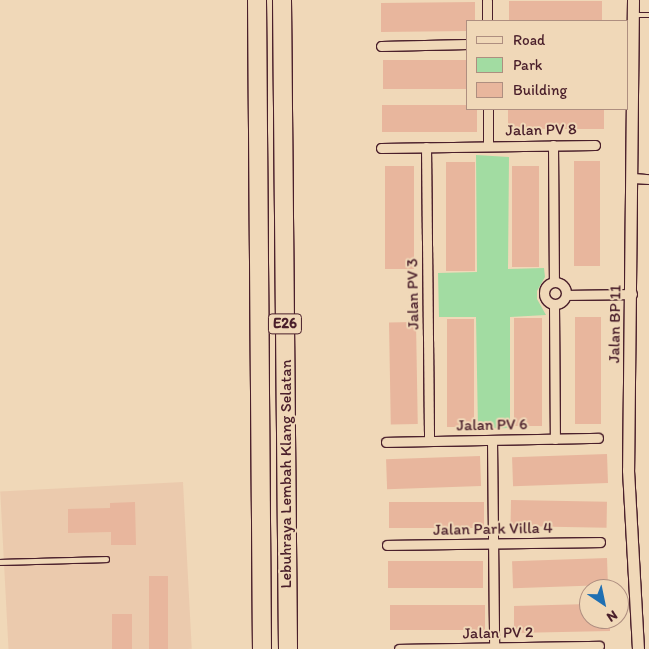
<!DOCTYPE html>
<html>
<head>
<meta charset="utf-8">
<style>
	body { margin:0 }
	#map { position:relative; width:649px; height:649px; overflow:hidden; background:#f0d8b8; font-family:Itim,sans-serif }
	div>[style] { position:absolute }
	.built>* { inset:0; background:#ebcaad; transform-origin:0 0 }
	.green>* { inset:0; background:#a2dca2 }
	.building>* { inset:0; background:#e8b69d; transform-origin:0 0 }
	.roads { filter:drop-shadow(1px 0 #4a1f2b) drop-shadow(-1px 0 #4a1f2b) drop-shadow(0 1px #4a1f2b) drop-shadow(0 -1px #4a1f2b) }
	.service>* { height:4.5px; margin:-2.25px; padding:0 2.25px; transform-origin:2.25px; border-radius:2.25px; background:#f0d8b8 }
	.minor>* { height:9px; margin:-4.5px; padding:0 4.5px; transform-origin:4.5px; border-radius:4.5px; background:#f0d8b8 }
	.minor>.ring { margin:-4.5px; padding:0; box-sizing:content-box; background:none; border:9px solid #f0d8b8; border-radius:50% }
	.tertiary>* { height:11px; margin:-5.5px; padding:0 5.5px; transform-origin:5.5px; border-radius:5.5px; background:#f0d8b8 }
	.motorway>* { height:18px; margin:-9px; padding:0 9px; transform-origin:9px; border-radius:9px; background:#f0d8b8 }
	span { translate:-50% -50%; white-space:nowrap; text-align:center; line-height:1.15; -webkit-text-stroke:4px #f0d8b8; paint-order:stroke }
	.shield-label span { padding:1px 4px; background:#f0d8b8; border:1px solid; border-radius:4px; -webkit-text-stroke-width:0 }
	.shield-label { font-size:15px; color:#4a1f2b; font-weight:700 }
	.street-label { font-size:16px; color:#4a1f2b }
	.legend { position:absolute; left:466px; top:20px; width:162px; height:90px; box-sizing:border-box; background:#f0d8b8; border:1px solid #ae8e80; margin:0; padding:6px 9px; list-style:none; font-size:15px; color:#4a1f2b }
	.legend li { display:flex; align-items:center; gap:10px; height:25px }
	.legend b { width:25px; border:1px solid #ae8e80 }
	.north { position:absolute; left:579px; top:579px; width:50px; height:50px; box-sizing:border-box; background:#f0d8b8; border:1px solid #ae8e80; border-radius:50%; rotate:146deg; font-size:14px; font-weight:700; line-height:20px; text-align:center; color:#4a1f2b }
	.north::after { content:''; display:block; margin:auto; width:18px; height:22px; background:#1f6fb2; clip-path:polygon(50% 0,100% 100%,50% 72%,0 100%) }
</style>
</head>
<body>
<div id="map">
	<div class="built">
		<i style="left:183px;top:482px;width:167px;height:183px;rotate:87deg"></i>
	</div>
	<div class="green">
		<i style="clip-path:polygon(476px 155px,509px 157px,508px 269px,544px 268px,545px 277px,537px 291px,537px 299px,546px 315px,510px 317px,510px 428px,478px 429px,476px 317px,439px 317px,438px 273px,477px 272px)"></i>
	</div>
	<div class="building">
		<i style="left:509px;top:1px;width:93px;height:20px"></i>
		<i style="clip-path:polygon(475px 2px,475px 21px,468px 21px,468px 31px,381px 32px,381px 3px)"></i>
		<i style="left:468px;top:60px;width:29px;height:85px;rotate:90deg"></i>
		<i style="clip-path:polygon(382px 105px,468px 105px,468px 109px,477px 109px,477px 132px,382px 132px)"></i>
		<i style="left:508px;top:109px;width:96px;height:20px"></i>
		<i style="left:574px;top:161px;width:26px;height:105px"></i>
		<i style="left:446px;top:162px;width:29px;height:109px"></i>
		<i style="left:385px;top:166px;width:29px;height:103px"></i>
		<i style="left:512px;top:166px;width:27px;height:101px"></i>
		<i style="left:575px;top:317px;width:26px;height:107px"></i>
		<i style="left:514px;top:318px;width:28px;height:108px"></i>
		<i style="left:447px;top:319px;width:27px;height:108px"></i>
		<i style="left:416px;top:322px;width:102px;height:27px;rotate:89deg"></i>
		<i style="left:607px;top:454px;width:29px;height:95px;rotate:88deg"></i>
		<i style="left:480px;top:456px;width:30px;height:94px;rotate:88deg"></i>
		<i style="left:511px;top:500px;width:96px;height:26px;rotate:1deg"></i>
		<i style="clip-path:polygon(135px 502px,136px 545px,111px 545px,111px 532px,68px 533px,68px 509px,110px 508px,110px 503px)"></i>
		<i style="left:484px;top:502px;width:26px;height:95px;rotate:90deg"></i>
		<i style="left:607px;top:558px;width:27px;height:95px;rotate:88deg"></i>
		<i style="left:483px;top:561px;width:27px;height:95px;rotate:90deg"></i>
		<i style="left:149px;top:576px;width:19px;height:73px"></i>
		<i style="clip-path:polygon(589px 604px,589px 619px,610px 619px,610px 631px,514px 633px,514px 606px)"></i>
		<i style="left:485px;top:605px;width:25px;height:95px;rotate:90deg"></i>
		<i style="left:112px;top:614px;width:20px;height:35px"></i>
	</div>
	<div class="roads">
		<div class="service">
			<i style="left:633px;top:15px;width:16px"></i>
			<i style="left:0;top:562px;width:106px;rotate:-1.6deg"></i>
		</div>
		<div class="minor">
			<i style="left:487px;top:0;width:21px;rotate:90deg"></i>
			<i style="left:381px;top:46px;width:87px;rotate:-1.3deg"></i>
			<i style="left:488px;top:109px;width:37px;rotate:90deg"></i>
			<i style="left:553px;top:145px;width:137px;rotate:89.6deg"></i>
			<i style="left:426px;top:147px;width:294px;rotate:89.4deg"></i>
			<i style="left:381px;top:148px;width:214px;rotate:-0.8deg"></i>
			<i style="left:633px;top:178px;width:16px;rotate:4deg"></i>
			<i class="ring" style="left:544px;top:282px;width:13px;height:13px"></i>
			<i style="left:567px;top:295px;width:65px;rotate:-0.9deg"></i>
			<i style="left:554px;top:305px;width:134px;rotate:89.6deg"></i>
			<i style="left:492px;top:440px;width:208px;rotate:89.4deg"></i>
			<i style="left:386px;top:442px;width:212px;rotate:-1.1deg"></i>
			<i style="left:387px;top:545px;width:213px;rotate:-0.8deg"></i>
			<i style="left:399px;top:649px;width:200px;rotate:-0.9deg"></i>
		</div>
		<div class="tertiary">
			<i style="left:633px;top:0;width:470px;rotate:90.6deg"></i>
			<i style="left:628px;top:470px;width:179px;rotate:86.8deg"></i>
		</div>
		<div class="motorway">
			<i style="left:257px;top:0;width:649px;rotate:89.56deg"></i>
			<i style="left:282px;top:0;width:649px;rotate:89.47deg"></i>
		</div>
	</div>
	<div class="shield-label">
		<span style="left:285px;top:324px">E26</span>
	</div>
	<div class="street-label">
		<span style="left:541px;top:130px;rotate:-1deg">Jalan PV 8</span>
		<span style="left:413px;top:294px;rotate:-91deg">Jalan PV 3</span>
		<span style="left:615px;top:324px;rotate:-89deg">Jalan BP 11</span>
		<span style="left:492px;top:425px;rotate:-1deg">Jalan PV 6</span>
		<span style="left:286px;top:474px;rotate:-90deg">Lebuhraya Lembah Klang Selatan</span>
		<span style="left:493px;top:529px;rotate:-1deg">Jalan Park Villa 4</span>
		<span style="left:498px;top:633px;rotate:-1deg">Jalan PV 2</span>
	</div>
	<ul class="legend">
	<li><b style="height:6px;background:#f0d8b8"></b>Road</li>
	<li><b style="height:14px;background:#a2dca2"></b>Park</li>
	<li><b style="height:14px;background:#e8b69d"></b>Building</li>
	</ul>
	<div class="north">N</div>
</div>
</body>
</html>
